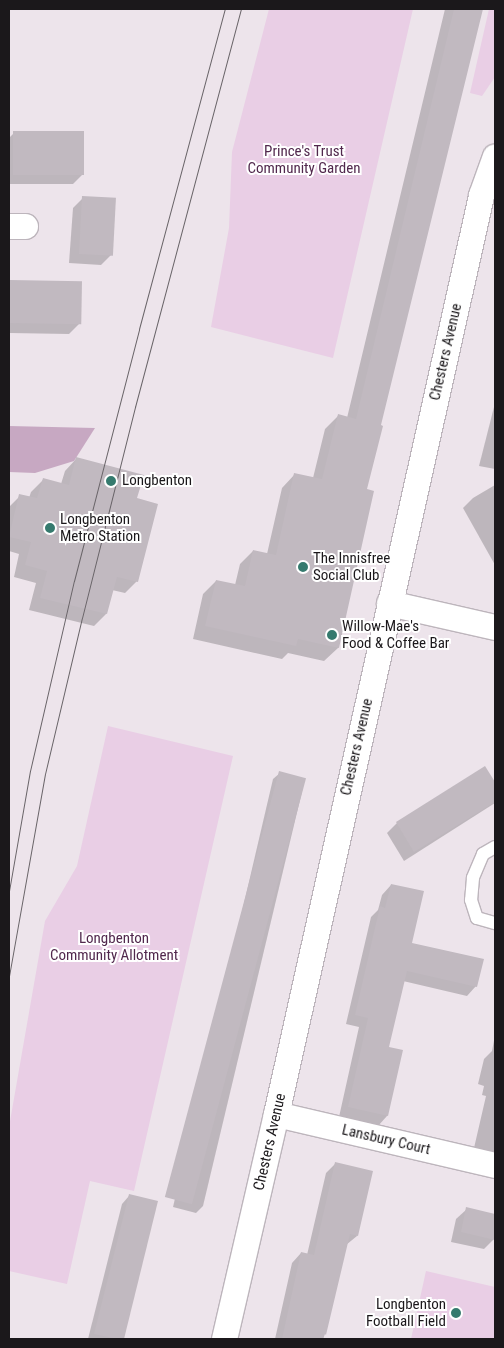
<!DOCTYPE html>
<html>
<head>
<meta charset="utf-8">
<style>
	body { margin:0 }
	#map { position:relative; width:504px; height:1348px; overflow:hidden; background:#ede4eb; font-family:"Roboto Condensed",sans-serif }
	div>[style] { position:absolute }
	.green>* { inset:0; background:#e9cee5 }
	.forest>* { inset:0; background:#c7a8c2 }
	.shadow>* { inset:0; background:#0003 }
	.building>* { inset:0; background:#c1b9c0; transform-origin:0 0 }
	.roads { filter:drop-shadow(1px 0 #bdb5bc) drop-shadow(-1px 0 #bdb5bc) drop-shadow(0 1px #bdb5bc) drop-shadow(0 -1px #bdb5bc) }
	.lane>* { height:12px; margin:-6px; padding:0 6px; transform-origin:6px; border-radius:6px; background:#fff }
	.street>* { height:25px; margin:-12.5px; padding:0 12.5px; transform-origin:12.5px; border-radius:12.5px; background:#fff }
	.tram>* { height:1px; margin:-0.5px; padding:0 0.5px; transform-origin:0.5px; border-radius:0.5px; background:#696468 }
	.dots>* { width:14px; height:14px; translate:-50% -50%; box-sizing:border-box; border:2px solid #fff; border-radius:50% }
	span { translate:-50% -50%; white-space:nowrap; text-align:center; line-height:1.15; -webkit-text-stroke:4px #fff; paint-order:stroke }
	.park-label { font-size:15px; color:#51284d }
	.street-label { font-size:15px; color:#1b181b }
	.poi-label { font-size:15px; color:#1b181b }
	.left { translate:0 -50%; text-align:left }
	.right { translate:-100% -50%; text-align:right }
	.frame { position:absolute; inset:0; border:10px solid #1b181b; pointer-events:none }
</style>
</head>
<body>
<div id="map">
	<div class="green">
		<i style="clip-path:polygon(269px 9px,413px 9px,333px 358px,211px 327px,229px 228px,232px 152px)"></i>
		<i style="clip-path:polygon(489px 9px,495px 9px,495px 77px,482px 96px,470px 93px)"></i>
		<i style="clip-path:polygon(108px 726px,233px 756px,134px 1191px,90px 1181px,67px 1284px,9px 1271px,9px 1127px,45px 921px,77px 866px)"></i>
		<i style="clip-path:polygon(426px 1271px,495px 1287px,495px 1339px,411px 1339px)"></i>
	</div>
	<div class="forest">
		<i style="clip-path:polygon(9px 426px,95px 428px,74px 461px,35px 473px,9px 472px)"></i>
	</div>
	<div class="shadow">
		<i style="clip-path:polygon(445px 9px,481px 9px,379px 426px,366px 490px,372px 492px,338px 648px,324px 661px,288px 653px,282px 659px,193px 639px,203px 594px,216px 581px,235px 585px,240px 564px,253px 551px,267px 554px,282px 488px,295px 474px,313px 478px,325px 429px,338px 416px,347px 418px)"></i>
		<i style="clip-path:polygon(14px 133px,83px 174px,73px 184px,9px 184px,9px 138px)"></i>
		<i style="clip-path:polygon(83px 198px,111px 255px,101px 265px,69px 263px,73px 208px)"></i>
		<i style="clip-path:polygon(9px 281px,80px 282px,79px 324px,69px 334px,9px 333px)"></i>
		<i style="clip-path:polygon(495px 403px,495px 469px,479px 466px)"></i>
		<i style="clip-path:polygon(77px 458px,136px 499px,137px 581px,125px 593px,112px 590px,106px 614px,94px 626px,29px 610px,36px 583px,14px 577px,19px 554px,9px 551px,9px 507px,20px 496px,29px 498px,31px 492px,43px 480px,61px 484px,65px 471px)"></i>
		<i style="clip-path:polygon(495px 485px,495px 565px,463px 508px,473px 498px)"></i>
		<i style="clip-path:polygon(485px 768px,495px 785px,495px 803px,404px 861px,387px 833px,397px 823px)"></i>
		<i style="clip-path:polygon(280px 773px,305px 779px,203px 1206px,196px 1213px,173px 1207px,273px 779px)"></i>
		<i style="clip-path:polygon(391px 885px,410px 944px,476px 986px,467px 996px,403px 981px,387px 1048px,402px 1051px,387px 1116px,378px 1126px,339px 1117px,359px 1027px,346px 1024px,371px 917px,378px 910px,382px 895px)"></i>
		<i style="clip-path:polygon(495px 1035px,495px 1153px,474px 1148px,486px 1096px,482px 1095px,484px 1086px,478px 1084px,484px 1059px,492px 1051px)"></i>
		<i style="clip-path:polygon(335px 1164px,357px 1236px,346px 1245px,323px 1339px,275px 1339px,292px 1263px,301px 1253px,307px 1255px,326px 1173px)"></i>
		<i style="clip-path:polygon(129px 1196px,156px 1202px,122px 1339px,88px 1339px,122px 1204px)"></i>
		<i style="clip-path:polygon(467px 1209px,495px 1215px,494px 1239px,484px 1249px,451px 1242px,456px 1219px)"></i>
	</div>
	<div class="building">
		<i style="clip-path:polygon(454px 9px,483px 9px,381px 425px,383px 426px,367px 489px,374px 491px,339px 648px,298px 639px,296px 646px,205px 626px,216px 580px,245px 586px,253px 550px,276px 555px,294px 473px,322px 479px,338px 414px,356px 419px)"></i>
		<i style="left:13px;top:131px;width:71px;height:44px"></i>
		<i style="left:82px;top:196px;width:34px;height:58px;rotate:3deg"></i>
		<i style="left:10px;top:280px;width:72px;height:43px;rotate:1deg"></i>
		<i style="clip-path:polygon(76px 457px,144px 475px,137px 498px,158px 504px,138px 582px,117px 577px,107px 614px,40px 598px,47px 571px,25px 565px,31px 542px,9px 537px,19px 494px,37px 498px,43px 478px,69px 485px)"></i>
		<i style="clip-path:polygon(485px 766px,495px 782px,495px 802px,414px 852px,396px 822px)"></i>
		<i style="left:279px;top:771px;width:28px;height:441px;rotate:15deg"></i>
		<i style="clip-path:polygon(391px 884px,424px 891px,412px 943px,484px 959px,477px 987px,407px 971px,389px 1047px,403px 1050px,388px 1116px,348px 1107px,368px 1018px,355px 1015px,380px 906px,385px 908px)"></i>
		<i style="clip-path:polygon(335px 1162px,373px 1171px,358px 1236px,350px 1234px,326px 1335px,325px 1334px,323px 1339px,282px 1339px,301px 1252px,314px 1255px)"></i>
		<i style="clip-path:polygon(129px 1194px,158px 1201px,124px 1339px,117px 1339px,94px 1334px)"></i>
		<i style="clip-path:polygon(466px 1207px,495px 1214px,495px 1240px,461px 1232px)"></i>
	</div>
	<div class="roads">
		<div class="lane">
			<i style="left:495px;top:847px;width:14px;rotate:150deg"></i>
			<i style="left:483px;top:854px;width:26px;rotate:113deg"></i>
			<i style="left:473px;top:878px;width:22px;rotate:95deg"></i>
			<i style="left:471px;top:900px;width:19px;rotate:72deg"></i>
			<i style="left:477px;top:918px;width:19px;rotate:16deg"></i>
		</div>
		<div class="street">
			<i style="left:9px;top:226px;width:16px"></i>
			<i style="left:389px;top:603px;width:109px;rotate:12.8deg"></i>
			<i style="left:276px;top:1114px;width:225px;rotate:13.1deg"></i>
			<i style="left:224px;top:1339px;width:231px;rotate:-77deg"></i>
			<i style="left:276px;top:1114px;width:942px;rotate:-77.42deg"></i>
			<i style="left:481px;top:195px;width:41px;rotate:-70.3deg"></i>
		</div>
	</div>
	<div class="tram">
		<i style="left:9px;top:891px;width:122px;rotate:-80.1deg"></i>
		<i style="left:30px;top:771px;width:195px;rotate:-77deg"></i>
		<i style="left:74px;top:581px;width:260px;rotate:-75.5deg"></i>
		<i style="left:139px;top:329px;width:331px;rotate:-75deg"></i>
		<i style="left:9px;top:976px;width:205px;rotate:-79.9deg"></i>
		<i style="left:45px;top:774px;width:160px;rotate:-76.7deg"></i>
		<i style="left:82px;top:618px;width:218px;rotate:-75.9deg"></i>
		<i style="left:135px;top:407px;width:412px;rotate:-75.1deg"></i>
	</div>
	<div class="dots">
		<i style="left:111px;top:481px;background:#357a6e"></i>
		<i style="left:50px;top:528px;background:#357a6e"></i>
		<i style="left:303px;top:567px;background:#357a6e"></i>
		<i style="left:332px;top:635px;background:#357a6e"></i>
		<i style="left:456px;top:1313px;background:#357a6e"></i>
	</div>
	<div class="park-label">
		<span style="left:304px;top:160px">Prince's Trust<br>Community Garden</span>
		<span style="left:114px;top:947px">Longbenton<br>Community Allotment</span>
	</div>
	<div class="street-label">
		<span style="left:446px;top:352px;rotate:-77deg">Chesters Avenue</span>
		<span style="left:357px;top:747px;rotate:-77deg">Chesters Avenue</span>
		<span style="left:386px;top:1140px;rotate:13deg">Lansbury Court</span>
		<span style="left:270px;top:1142px;rotate:-77deg">Chesters Avenue</span>
	</div>
	<div class="poi-label">
		<span class="left" style="left:122px;top:481px">Longbenton</span>
		<span class="left" style="left:60px;top:528px">Longbenton<br>Metro Station</span>
		<span class="left" style="left:313px;top:567px">The Innisfree<br>Social Club</span>
		<span class="left" style="left:342px;top:635px">Willow-Mae's<br>Food &amp; Coffee Bar</span>
		<span class="right" style="left:446px;top:1313px">Longbenton<br>Football Field</span>
	</div>
	<div class="frame"></div>
</div>
</body>
</html>
